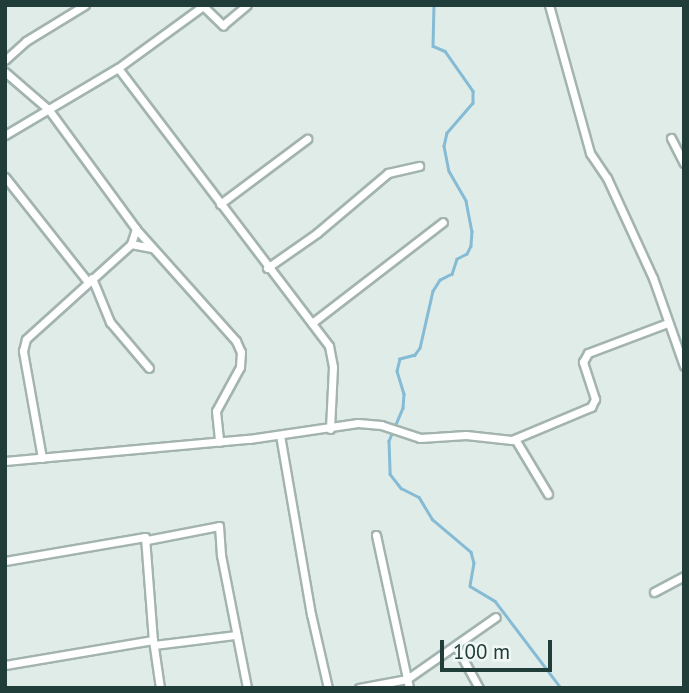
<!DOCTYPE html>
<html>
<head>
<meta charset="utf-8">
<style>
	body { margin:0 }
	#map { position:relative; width:689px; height:693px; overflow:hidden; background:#e0ece8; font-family:"PT Sans",sans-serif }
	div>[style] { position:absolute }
	.stream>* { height:2.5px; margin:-1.25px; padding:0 1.25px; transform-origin:1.25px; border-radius:1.25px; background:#85bbd4 }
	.roads { filter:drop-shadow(2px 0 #a3b4b0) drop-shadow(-2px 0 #a3b4b0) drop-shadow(0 2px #a3b4b0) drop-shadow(0 -2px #a3b4b0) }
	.minor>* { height:7px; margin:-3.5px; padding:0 3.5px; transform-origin:3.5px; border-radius:3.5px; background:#fff }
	span { translate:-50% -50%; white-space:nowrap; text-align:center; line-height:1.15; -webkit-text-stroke:5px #f0f8f5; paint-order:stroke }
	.frame { position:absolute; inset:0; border:7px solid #203d3a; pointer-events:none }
	.scale { position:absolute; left:440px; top:640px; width:112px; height:32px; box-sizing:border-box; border:4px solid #203d3a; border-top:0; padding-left:9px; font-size:21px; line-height:24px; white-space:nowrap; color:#203d3a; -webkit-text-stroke:5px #f0f8f5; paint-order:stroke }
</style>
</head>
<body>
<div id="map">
	<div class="stream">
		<i style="left:434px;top:5px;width:41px;rotate:91.4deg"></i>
		<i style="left:433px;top:46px;width:13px;rotate:23deg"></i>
		<i style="left:445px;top:51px;width:49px;rotate:55deg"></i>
		<i style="left:473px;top:91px;width:12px;rotate:90deg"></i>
		<i style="left:473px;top:103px;width:40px;rotate:131deg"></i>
		<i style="left:447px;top:133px;width:13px;rotate:103deg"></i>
		<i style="left:444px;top:146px;width:25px;rotate:79deg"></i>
		<i style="left:449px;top:171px;width:34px;rotate:60deg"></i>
		<i style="left:466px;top:201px;width:31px;rotate:79deg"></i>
		<i style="left:472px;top:231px;width:15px;rotate:94deg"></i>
		<i style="left:471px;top:246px;width:9px;rotate:117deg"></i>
		<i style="left:467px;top:254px;width:11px;rotate:153deg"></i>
		<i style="left:457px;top:259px;width:16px;rotate:108deg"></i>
		<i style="left:452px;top:274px;width:13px;rotate:153deg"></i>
		<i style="left:440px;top:280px;width:13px;rotate:122deg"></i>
		<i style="left:433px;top:291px;width:58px;rotate:102.8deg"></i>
		<i style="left:420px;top:348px;width:9px;rotate:126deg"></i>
		<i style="left:415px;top:355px;width:16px;rotate:165deg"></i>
		<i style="left:400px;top:359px;width:12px;rotate:104deg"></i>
		<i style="left:397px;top:371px;width:24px;rotate:73deg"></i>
		<i style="left:404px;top:394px;width:14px;rotate:94deg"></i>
		<i style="left:403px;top:408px;width:36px;rotate:113deg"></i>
		<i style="left:389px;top:441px;width:33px;rotate:88deg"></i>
		<i style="left:390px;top:474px;width:18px;rotate:52deg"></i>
		<i style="left:401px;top:488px;width:20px;rotate:27deg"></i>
		<i style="left:419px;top:497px;width:26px;rotate:59deg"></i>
		<i style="left:432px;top:519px;width:51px;rotate:40.2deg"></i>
		<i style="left:471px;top:552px;width:11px;rotate:75deg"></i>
		<i style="left:474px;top:563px;width:23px;rotate:100deg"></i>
		<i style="left:470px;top:586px;width:29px;rotate:31deg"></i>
		<i style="left:495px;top:601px;width:109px;rotate:52.8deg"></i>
	</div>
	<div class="roads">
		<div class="minor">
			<i style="left:549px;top:5px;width:154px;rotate:74.5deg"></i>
			<i style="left:590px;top:153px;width:30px;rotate:56deg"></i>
			<i style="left:607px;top:178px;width:110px;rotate:65.3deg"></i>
			<i style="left:653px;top:278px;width:93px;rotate:70.6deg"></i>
			<i style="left:5px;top:60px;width:28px;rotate:-42deg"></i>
			<i style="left:26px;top:41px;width:69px;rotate:-31.4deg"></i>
			<i style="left:118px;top:68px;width:349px;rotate:52.8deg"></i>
			<i style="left:329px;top:346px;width:21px;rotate:79deg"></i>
			<i style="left:333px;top:367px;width:62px;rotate:92.8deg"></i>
			<i style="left:5px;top:72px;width:58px;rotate:40.8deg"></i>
			<i style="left:49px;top:110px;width:147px;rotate:53.8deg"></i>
			<i style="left:136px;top:229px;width:150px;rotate:48.2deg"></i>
			<i style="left:236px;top:341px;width:12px;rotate:66deg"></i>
			<i style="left:241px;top:352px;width:15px;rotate:94deg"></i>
			<i style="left:240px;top:367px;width:50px;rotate:118.6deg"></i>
			<i style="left:216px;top:411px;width:31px;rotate:84deg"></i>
			<i style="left:5px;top:135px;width:131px;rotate:-30.7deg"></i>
			<i style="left:118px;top:68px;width:105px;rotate:-36.1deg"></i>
			<i style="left:203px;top:6px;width:28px;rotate:44deg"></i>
			<i style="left:223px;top:25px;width:31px;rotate:-40deg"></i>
			<i style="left:671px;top:138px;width:28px;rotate:63deg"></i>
			<i style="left:5px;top:177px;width:134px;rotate:51.7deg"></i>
			<i style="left:220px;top:204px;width:109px;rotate:-36.8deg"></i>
			<i style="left:131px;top:244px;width:21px;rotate:11deg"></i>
			<i style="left:267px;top:268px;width:61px;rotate:-35deg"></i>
			<i style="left:317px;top:233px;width:93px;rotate:-40.2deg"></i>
			<i style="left:388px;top:173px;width:32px;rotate:-13deg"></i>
			<i style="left:92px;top:278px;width:48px;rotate:67.8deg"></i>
			<i style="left:110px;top:322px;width:60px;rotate:49.7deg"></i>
			<i style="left:312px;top:323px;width:165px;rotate:-37.6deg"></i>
			<i style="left:280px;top:435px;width:182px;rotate:80.2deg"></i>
			<i style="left:311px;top:614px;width:76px;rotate:77.1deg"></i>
			<i style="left:515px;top:439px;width:64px;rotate:59deg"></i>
			<i style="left:42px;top:458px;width:109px;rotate:-100.1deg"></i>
			<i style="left:23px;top:351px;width:12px;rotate:-76deg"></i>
			<i style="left:26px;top:339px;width:142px;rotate:-42.1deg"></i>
			<i style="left:131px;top:244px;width:16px;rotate:-72deg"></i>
			<i style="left:5px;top:461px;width:245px;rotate:-5.2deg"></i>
			<i style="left:249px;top:439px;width:110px;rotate:-8.4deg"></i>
			<i style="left:358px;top:423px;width:23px;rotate:5deg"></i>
			<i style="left:381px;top:425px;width:41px;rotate:18.4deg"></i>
			<i style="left:420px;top:438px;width:46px;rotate:-3.7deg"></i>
			<i style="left:466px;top:435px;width:46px;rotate:6.2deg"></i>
			<i style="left:512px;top:440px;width:86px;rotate:-22.7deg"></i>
			<i style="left:591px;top:407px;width:9px;rotate:-63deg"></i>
			<i style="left:595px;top:399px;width:39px;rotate:-108deg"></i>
			<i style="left:583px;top:362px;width:10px;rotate:-61deg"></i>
			<i style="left:588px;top:353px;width:85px;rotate:-20.6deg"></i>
			<i style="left:376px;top:535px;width:157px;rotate:77.8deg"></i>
			<i style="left:147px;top:540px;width:73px;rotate:-11deg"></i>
			<i style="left:219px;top:526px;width:29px;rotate:86deg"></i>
			<i style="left:221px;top:555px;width:136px;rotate:78.9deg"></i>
			<i style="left:5px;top:561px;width:142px;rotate:-9.7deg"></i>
			<i style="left:145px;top:537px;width:103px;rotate:85.6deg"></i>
			<i style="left:153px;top:640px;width:49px;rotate:81.7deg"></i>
			<i style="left:654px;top:592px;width:34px;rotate:-28deg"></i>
			<i style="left:154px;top:645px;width:83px;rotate:-7deg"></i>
			<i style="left:456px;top:646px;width:48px;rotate:61.3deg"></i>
			<i style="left:5px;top:665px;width:150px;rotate:-9.6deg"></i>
			<i style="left:359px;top:688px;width:49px;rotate:-10.6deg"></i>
			<i style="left:407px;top:679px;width:108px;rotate:-34.9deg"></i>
		</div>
	</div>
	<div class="frame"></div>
	<div class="scale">100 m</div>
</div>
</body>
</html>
